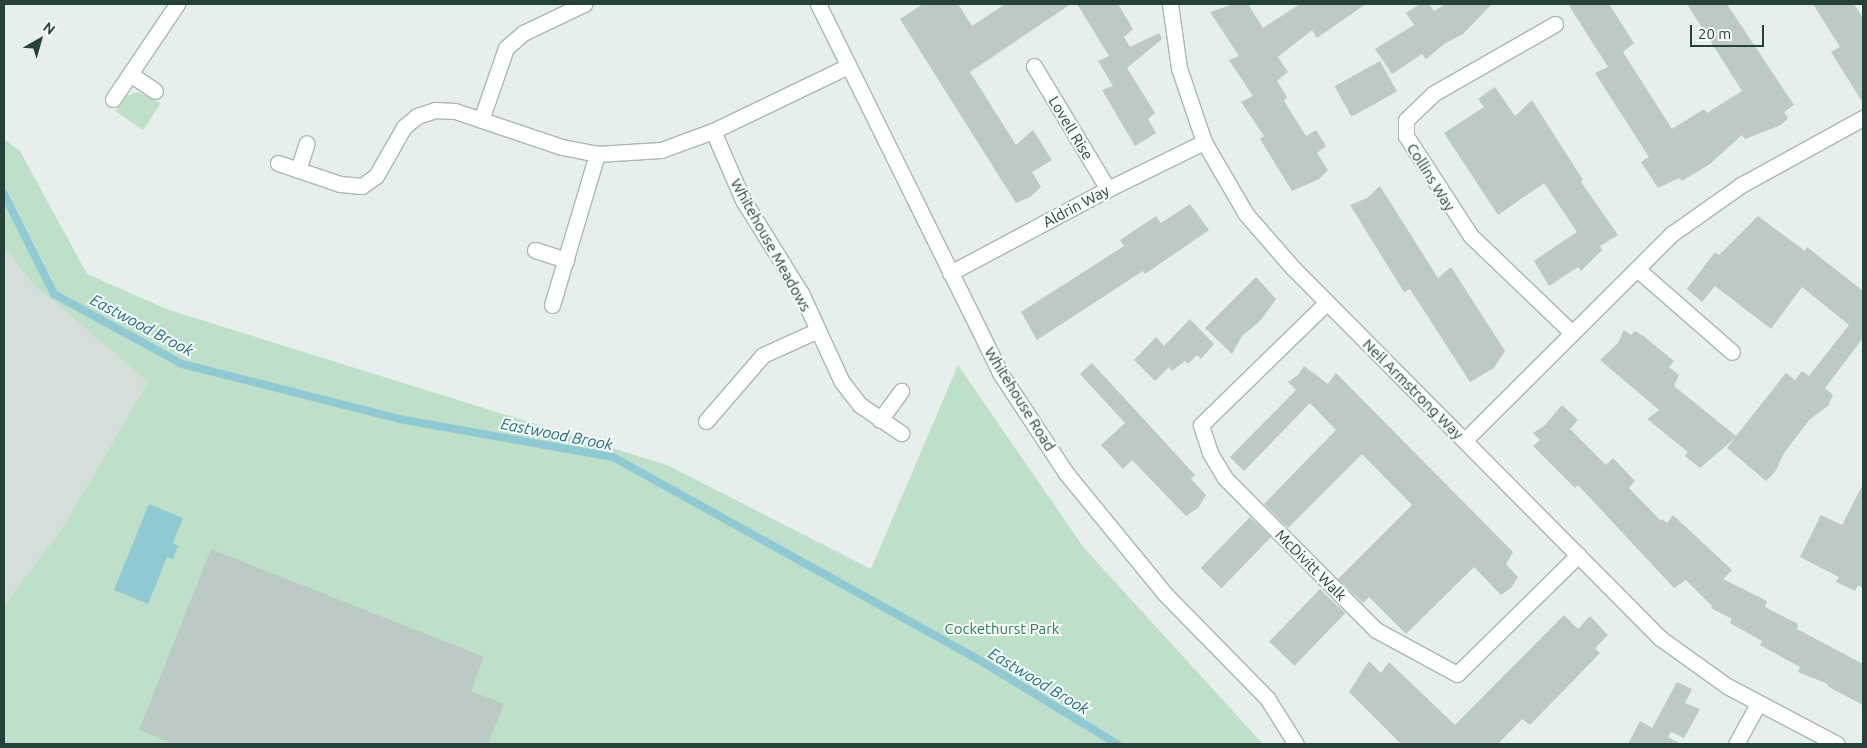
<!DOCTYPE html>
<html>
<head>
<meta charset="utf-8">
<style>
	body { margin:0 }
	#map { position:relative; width:1867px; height:748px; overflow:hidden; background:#e6efeb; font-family:Ubuntu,sans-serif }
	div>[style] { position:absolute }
	.built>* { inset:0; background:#d4dfda }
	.green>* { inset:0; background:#bfe0c8 }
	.water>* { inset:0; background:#8ec9d4 }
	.stream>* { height:8px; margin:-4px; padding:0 4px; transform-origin:4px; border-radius:4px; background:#8ec9d4 }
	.building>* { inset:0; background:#bbcac4; transform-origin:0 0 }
	.roads { filter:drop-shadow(1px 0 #a8b8b2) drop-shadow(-1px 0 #a8b8b2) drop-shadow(0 1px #a8b8b2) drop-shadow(0 -1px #a8b8b2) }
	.pedestrian>* { height:15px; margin:-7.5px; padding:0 7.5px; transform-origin:7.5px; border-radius:7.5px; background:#fff }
	.minor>* { height:15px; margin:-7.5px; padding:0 7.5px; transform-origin:7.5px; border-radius:7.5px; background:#fff }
	.tertiary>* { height:15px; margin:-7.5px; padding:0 7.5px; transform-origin:7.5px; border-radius:7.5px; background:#fff }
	span { translate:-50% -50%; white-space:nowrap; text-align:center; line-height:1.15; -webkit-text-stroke:4px #f7fbf9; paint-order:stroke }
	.street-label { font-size:15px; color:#24423a }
	.park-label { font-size:15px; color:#2d7a4b }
	.water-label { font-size:16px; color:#1c6f80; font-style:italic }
	.frame { position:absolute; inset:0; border:5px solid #24423a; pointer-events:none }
	.north { position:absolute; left:15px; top:15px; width:50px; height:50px; -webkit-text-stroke:4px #f7fbf9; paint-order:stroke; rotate:38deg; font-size:14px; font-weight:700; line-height:20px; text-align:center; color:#24423a }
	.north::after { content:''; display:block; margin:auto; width:18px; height:22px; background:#24423a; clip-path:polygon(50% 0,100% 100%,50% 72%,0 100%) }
	.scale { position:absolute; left:1690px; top:25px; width:74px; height:22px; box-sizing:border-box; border:2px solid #24423a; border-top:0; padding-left:6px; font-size:15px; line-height:18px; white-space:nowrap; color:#24423a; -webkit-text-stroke:4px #f7fbf9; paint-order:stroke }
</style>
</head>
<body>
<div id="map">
	<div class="built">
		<i style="clip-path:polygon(4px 247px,32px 283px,148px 382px,63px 527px,4px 605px)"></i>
	</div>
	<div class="green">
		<i style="clip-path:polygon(137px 92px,161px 103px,143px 130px,115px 111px,127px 96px)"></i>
		<i style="clip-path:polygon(4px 139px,20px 151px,87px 274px,169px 310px,667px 465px,871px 569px,958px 365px,1084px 548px,1263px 744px,4px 744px,4px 605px,63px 527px,148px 382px,32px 283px,4px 247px)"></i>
	</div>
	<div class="water">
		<i style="clip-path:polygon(149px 504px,183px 518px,173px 543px,178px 546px,173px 559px,167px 557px,148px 604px,114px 590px)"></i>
	</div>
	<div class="stream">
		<i style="left:4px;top:194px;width:112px;rotate:63.4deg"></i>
		<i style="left:54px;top:294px;width:146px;rotate:28.7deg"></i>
		<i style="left:182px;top:364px;width:224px;rotate:14.2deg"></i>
		<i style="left:399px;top:419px;width:217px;rotate:10.1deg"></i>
		<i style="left:613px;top:457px;width:424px;rotate:29deg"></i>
		<i style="left:984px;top:663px;width:156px;rotate:31.3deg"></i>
	</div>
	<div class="building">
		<i style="clip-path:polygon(923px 4px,958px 4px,972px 26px,1005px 4px,1071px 4px,970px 72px,1016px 145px,1033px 130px,1052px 160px,1032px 172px,1041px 187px,1030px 197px,1016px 203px,900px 19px)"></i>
		<i style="clip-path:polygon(1077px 4px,1118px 4px,1133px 29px,1124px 37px,1130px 47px,1159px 33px,1162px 39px,1127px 68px,1155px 113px,1148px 119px,1156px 133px,1135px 146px,1102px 90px,1113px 86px,1098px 61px,1109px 56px)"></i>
		<i style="clip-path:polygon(1234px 4px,1248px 4px,1263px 28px,1300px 4px,1366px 4px,1317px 38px,1312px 30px,1278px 57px,1288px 72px,1277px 81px,1287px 97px,1284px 101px,1306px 136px,1316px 130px,1326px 146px,1317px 153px,1328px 170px,1319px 179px,1292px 191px,1260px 139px,1264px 136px,1241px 102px,1253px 96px,1229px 60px,1239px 56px,1210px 12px)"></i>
		<i style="clip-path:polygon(1420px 4px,1429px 4px,1434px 11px,1445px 4px,1492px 4px,1463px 34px,1444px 44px,1426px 59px,1422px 54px,1392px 74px,1375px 49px,1414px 25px,1406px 13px)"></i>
		<i style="clip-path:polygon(1568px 4px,1609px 4px,1634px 43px,1623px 52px,1672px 129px,1704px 109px,1707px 113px,1742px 91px,1687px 4px,1727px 4px,1794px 105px,1784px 112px,1788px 118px,1781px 125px,1745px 139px,1742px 135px,1710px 164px,1682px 181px,1679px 178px,1658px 188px,1641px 162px,1649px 157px,1595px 73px,1608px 67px)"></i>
		<i style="clip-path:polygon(1813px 4px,1854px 4px,1863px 18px,1863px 103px,1831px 52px,1840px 47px)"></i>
		<i style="left:1380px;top:61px;width:35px;height:52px;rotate:61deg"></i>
		<i style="clip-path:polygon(1495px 87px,1515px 116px,1532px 100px,1583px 180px,1581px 182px,1618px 235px,1600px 246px,1602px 250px,1581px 271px,1578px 267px,1549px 286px,1534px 261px,1577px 232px,1544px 183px,1498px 215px,1444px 133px,1484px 107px,1478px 99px)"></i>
		<i style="clip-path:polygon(1380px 186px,1438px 278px,1451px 267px,1505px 351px,1494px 368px,1470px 382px,1410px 289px,1404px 292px,1350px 205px,1367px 198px)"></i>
		<i style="clip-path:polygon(1190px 204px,1209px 230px,1145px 274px,1143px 271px,1037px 340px,1021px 312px,1124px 246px,1120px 240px,1156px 216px,1161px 223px)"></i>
		<i style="clip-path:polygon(1758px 216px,1805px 251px,1807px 247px,1863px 291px,1863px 338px,1825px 388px,1833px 395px,1828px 406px,1810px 419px,1784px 453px,1775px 472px,1766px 481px,1727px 448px,1735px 438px,1700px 468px,1685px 456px,1688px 452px,1647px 419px,1659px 410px,1600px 360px,1618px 343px,1624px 330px,1631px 335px,1635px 331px,1642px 335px,1674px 361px,1669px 367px,1679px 375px,1674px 386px,1736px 436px,1786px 373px,1795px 380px,1802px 371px,1809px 376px,1849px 325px,1802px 287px,1771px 329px,1715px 286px,1702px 302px,1687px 289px,1715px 252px,1719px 255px)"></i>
		<i style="clip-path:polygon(1256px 277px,1276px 299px,1261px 320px,1242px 336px,1232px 354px,1205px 328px)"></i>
		<i style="clip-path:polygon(1190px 319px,1214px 344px,1201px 359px,1197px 355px,1188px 364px,1185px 361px,1172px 371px,1169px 367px,1155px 381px,1134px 360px,1156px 337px,1164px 346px)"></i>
		<i style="clip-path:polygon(1092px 363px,1195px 475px,1191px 479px,1206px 495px,1198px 508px,1186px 516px,1132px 460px,1123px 469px,1101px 445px,1125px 423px,1080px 374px)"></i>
		<i style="clip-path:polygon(1304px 366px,1328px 384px,1336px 373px,1513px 552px,1506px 564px,1518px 577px,1511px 588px,1501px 595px,1474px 567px,1406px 634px,1369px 597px,1363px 603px,1338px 579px,1412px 505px,1362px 454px,1288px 528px,1264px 504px,1336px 430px,1310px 403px,1244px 471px,1230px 457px,1296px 390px,1288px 382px,1298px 375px)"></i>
		<i style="clip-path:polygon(1562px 405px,1578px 420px,1570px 429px,1606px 465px,1613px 458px,1635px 481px,1629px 488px,1661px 521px,1662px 519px,1667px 523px,1673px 515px,1732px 570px,1723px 579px,1767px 601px,1765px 607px,1798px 624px,1797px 629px,1863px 664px,1863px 705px,1827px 686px,1828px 684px,1798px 672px,1800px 667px,1760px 645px,1762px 641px,1730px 623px,1732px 619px,1711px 608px,1712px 606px,1686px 580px,1674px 588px,1578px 485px,1575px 488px,1533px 446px,1540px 440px,1533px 433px,1545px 425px)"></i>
		<i style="clip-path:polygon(1863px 484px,1863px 588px,1858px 585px,1855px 591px,1836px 582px,1839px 577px,1800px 557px,1821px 515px,1842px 525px)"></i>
		<i style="left:1250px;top:517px;width:29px;height:71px;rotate:44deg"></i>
		<i style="clip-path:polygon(211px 549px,484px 657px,471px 691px,504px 704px,488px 744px,174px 744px,139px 730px)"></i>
		<i style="left:1320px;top:589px;width:35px;height:73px;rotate:44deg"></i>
		<i style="clip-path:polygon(1564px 615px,1578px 629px,1590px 616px,1608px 635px,1595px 648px,1600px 653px,1530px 725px,1522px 719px,1498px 744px,1401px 744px,1349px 692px,1369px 661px,1381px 673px,1389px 662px,1455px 725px)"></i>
		<i style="clip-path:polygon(1677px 682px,1692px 689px,1685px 703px,1700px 709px,1684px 738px,1671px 732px,1668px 737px,1681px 744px,1628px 744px,1640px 721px,1652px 728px)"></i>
	</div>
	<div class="roads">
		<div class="pedestrian">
			<i style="left:1201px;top:425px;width:29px;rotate:72deg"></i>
			<i style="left:1210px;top:453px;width:29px;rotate:59deg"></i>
			<i style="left:1225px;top:478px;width:214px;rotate:45.2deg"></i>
			<i style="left:1376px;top:630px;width:92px;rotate:28.5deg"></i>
		</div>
		<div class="minor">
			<i style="left:1170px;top:4px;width:65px;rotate:82deg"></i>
			<i style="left:1179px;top:68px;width:78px;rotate:71.3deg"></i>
			<i style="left:1204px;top:142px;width:83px;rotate:59.7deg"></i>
			<i style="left:1246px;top:214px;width:70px;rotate:49deg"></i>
			<i style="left:1292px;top:267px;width:523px;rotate:45.23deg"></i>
			<i style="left:1660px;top:638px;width:82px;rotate:35.6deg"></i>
			<i style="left:1727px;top:686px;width:124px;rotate:27.8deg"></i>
			<i style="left:1555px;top:24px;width:141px;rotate:150.2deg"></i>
			<i style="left:1433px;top:94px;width:37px;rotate:136deg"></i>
			<i style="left:1406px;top:120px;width:16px;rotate:90deg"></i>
			<i style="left:1406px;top:136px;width:119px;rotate:57deg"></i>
			<i style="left:1471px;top:236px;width:140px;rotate:43.8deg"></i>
			<i style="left:1034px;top:66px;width:144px;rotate:59deg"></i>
			<i style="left:130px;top:74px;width:30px;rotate:34deg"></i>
			<i style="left:113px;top:99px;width:115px;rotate:-56deg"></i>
			<i style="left:481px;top:120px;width:76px;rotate:-70.9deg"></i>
			<i style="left:506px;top:48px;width:23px;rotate:-41deg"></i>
			<i style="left:523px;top:33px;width:68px;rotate:-25.4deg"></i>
			<i style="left:713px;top:131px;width:75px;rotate:66.5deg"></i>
			<i style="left:743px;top:200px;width:110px;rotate:58.1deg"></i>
			<i style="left:801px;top:293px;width:98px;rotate:65.3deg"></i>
			<i style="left:842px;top:382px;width:29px;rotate:52deg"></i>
			<i style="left:860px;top:405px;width:50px;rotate:34.3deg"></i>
			<i style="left:278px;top:163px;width:65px;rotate:18.7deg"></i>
			<i style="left:340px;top:184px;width:22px;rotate:5deg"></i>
			<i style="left:362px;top:186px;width:17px;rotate:-36deg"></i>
			<i style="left:376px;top:176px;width:56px;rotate:-60.3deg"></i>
			<i style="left:404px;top:127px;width:17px;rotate:-40deg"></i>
			<i style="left:417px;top:116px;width:19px;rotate:-18deg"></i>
			<i style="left:435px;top:110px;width:20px;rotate:3deg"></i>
			<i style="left:455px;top:111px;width:113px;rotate:18.6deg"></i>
			<i style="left:562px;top:147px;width:36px;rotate:11deg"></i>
			<i style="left:597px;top:154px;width:64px;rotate:-3.6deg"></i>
			<i style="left:661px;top:150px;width:55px;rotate:-20.1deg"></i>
			<i style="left:713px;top:131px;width:150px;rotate:-25.7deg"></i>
			<i style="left:298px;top:170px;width:28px;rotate:-72deg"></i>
			<i style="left:535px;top:250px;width:33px;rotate:18deg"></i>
			<i style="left:1637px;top:269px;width:126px;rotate:41.1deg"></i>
			<i style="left:950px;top:273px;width:179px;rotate:-28deg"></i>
			<i style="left:1108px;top:189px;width:107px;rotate:-26.1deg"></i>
			<i style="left:552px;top:305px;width:158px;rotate:-73.4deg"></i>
			<i style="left:880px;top:420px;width:36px;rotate:-54deg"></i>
			<i style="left:706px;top:421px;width:87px;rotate:-49.2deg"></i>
			<i style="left:763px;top:355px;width:60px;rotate:-24.4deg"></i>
			<i style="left:1201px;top:425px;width:175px;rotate:-44.3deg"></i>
			<i style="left:1465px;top:440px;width:293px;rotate:-44.9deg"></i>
			<i style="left:1673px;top:233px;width:83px;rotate:-35.2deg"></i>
			<i style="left:1741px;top:185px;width:139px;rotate:-28.8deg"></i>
			<i style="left:1457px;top:674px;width:170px;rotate:-44.5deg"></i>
			<i style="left:1736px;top:744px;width:46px;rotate:-61.2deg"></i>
		</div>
		<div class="tertiary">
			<i style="left:818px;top:4px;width:411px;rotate:63.7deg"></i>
			<i style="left:1000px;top:373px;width:120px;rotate:56.6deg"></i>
			<i style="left:1066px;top:473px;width:156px;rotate:50.7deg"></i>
			<i style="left:1165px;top:594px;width:146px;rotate:45.6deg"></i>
			<i style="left:1267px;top:698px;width:54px;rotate:57.8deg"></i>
		</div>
	</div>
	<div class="street-label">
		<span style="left:1071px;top:128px;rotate:59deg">Lovell Rise</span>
		<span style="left:1431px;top:177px;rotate:58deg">Collins Way</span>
		<span style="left:1076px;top:206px;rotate:-28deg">Aldrin Way</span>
		<span style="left:771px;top:245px;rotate:61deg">Whitehouse Meadows</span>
		<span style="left:1413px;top:389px;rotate:45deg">Neil Armstrong Way</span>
		<span style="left:1020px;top:399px;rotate:58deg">Whitehouse Road</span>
		<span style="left:1311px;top:565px;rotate:45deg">McDivitt Walk</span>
	</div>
	<div class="park-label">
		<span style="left:1002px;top:629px">Cockethurst Park</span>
	</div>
	<div class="water-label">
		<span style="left:142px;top:325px;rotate:28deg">Eastwood Brook</span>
		<span style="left:557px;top:434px;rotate:11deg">Eastwood Brook</span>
		<span style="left:1039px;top:681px;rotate:31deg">Eastwood Brook</span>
	</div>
	<div class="frame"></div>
	<div class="north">N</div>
	<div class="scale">20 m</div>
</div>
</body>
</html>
